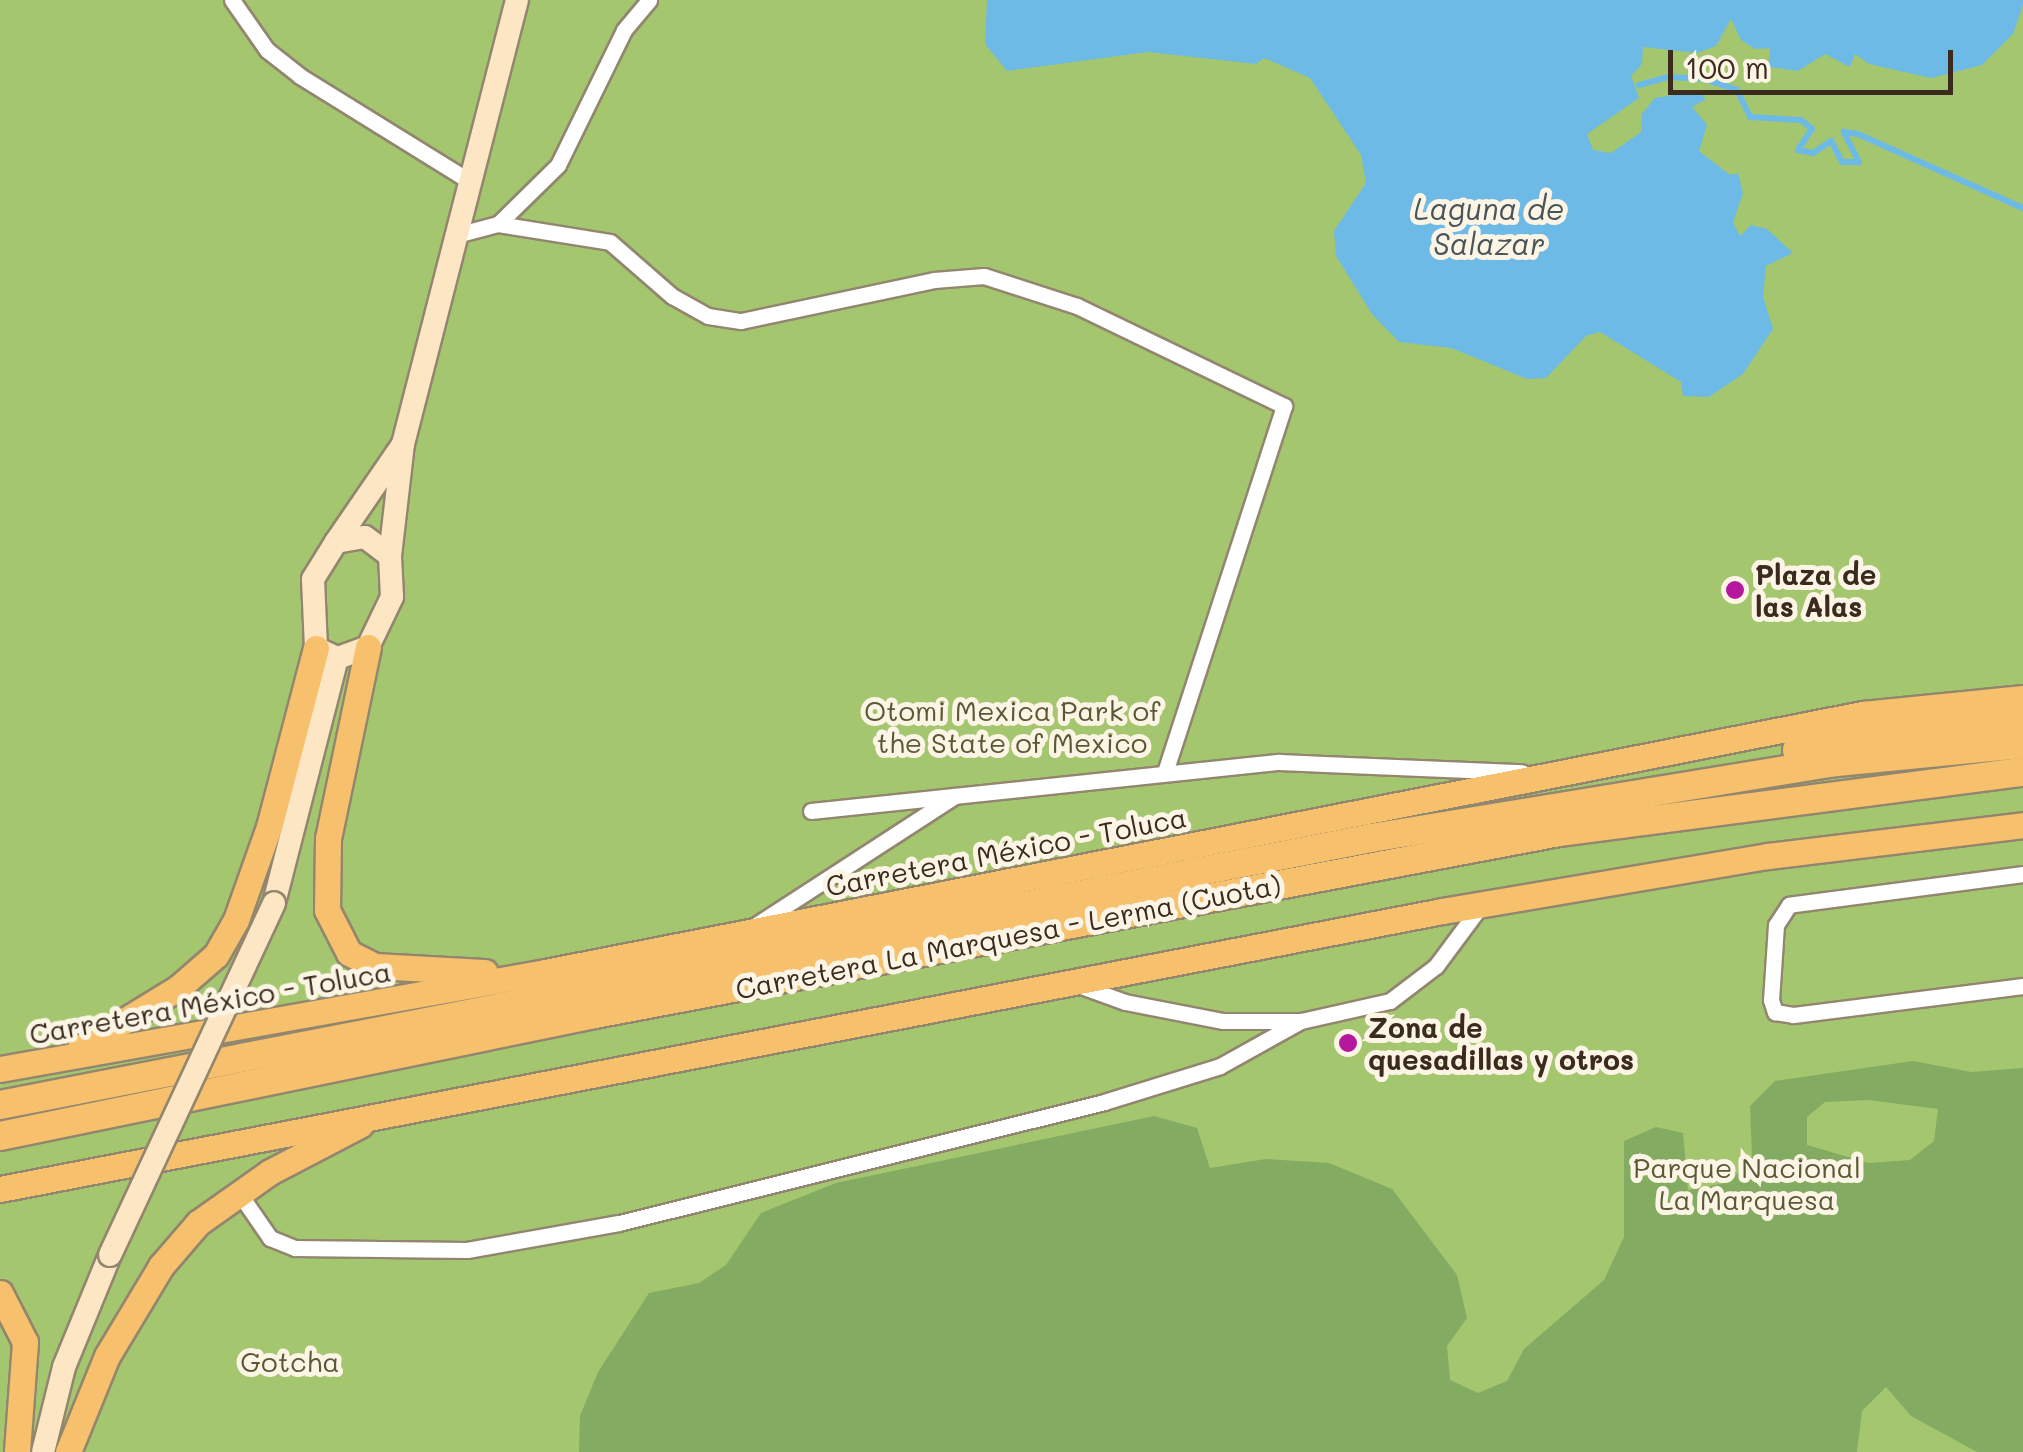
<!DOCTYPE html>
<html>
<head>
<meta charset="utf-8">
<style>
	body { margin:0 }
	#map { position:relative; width:2023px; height:1452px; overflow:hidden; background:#e9e2c0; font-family:Mali,sans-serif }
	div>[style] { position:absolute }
	.green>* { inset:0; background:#a4c66f; transform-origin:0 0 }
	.forest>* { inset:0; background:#83ab62 }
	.water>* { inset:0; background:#6dbae7 }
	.stream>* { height:6px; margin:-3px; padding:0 3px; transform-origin:3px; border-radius:3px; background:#6dbae7 }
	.roads { filter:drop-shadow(2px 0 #92866f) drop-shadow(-2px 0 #92866f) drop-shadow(0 2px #92866f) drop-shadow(0 -2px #92866f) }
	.minor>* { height:15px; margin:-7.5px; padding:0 7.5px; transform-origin:7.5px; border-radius:7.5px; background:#fff }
	.secondary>* { height:22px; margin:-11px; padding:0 11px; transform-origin:11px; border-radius:11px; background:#fce6c4 }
	.primary>* { height:25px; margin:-12.5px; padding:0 12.5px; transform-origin:12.5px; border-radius:12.5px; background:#f7c06c }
	.motorway>* { height:28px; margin:-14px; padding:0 14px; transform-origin:14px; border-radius:14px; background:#f7c06c }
	.bridges { filter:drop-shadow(2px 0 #92866f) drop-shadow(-2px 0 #92866f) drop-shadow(0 2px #92866f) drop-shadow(0 -2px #92866f) }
	.secondary-bridge>* { height:22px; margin:-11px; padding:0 11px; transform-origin:11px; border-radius:11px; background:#fce6c4 }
	.dots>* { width:28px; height:28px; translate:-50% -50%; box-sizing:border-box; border:5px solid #fcf5e5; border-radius:50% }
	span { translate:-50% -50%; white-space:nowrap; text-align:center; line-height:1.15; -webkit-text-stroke:10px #fcf5e5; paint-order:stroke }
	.poi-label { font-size:28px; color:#3b2a1e; font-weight:700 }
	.left { translate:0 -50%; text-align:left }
	.park-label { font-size:28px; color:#5a5936 }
	.street-label { font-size:28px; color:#3b2a1e }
	.water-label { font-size:30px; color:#4a555a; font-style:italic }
	.scale { position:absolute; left:1668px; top:50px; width:285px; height:45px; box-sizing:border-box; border:5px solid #3b2a1e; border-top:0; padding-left:12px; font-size:30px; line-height:35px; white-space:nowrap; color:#3b2a1e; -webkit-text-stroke:8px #fcf5e5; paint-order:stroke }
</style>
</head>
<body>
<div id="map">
	<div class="green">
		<i style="left:0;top:0;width:2023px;height:1452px"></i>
	</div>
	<div class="forest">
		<i style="clip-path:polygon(evenodd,1913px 1061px,1971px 1072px,2023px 1068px,2023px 1452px,1977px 1452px,1911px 1416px,1886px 1387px,1862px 1411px,1857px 1452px,579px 1452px,580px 1416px,598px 1372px,649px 1293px,699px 1283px,726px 1265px,761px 1213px,836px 1183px,1154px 1116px,1197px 1128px,1210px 1168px,1266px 1159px,1329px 1163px,1392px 1189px,1457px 1275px,1467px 1318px,1447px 1346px,1450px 1380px,1478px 1393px,1507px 1381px,1524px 1349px,1604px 1280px,1624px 1237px,1624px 1141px,1656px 1127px,1683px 1133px,1688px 1190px,1730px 1182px,1752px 1156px,1750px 1106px,1775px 1081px,1913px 1061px,1868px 1100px,1938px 1109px,1934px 1141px,1910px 1160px,1869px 1163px,1807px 1145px,1807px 1117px,1825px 1102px,1868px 1100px)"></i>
	</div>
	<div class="water">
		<i style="clip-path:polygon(987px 0,2023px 0,2023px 5px,2013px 34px,1982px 65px,1931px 78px,1869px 64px,1855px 54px,1850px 67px,1825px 54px,1798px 71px,1769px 67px,1770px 48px,1755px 49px,1741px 40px,1731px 19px,1716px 46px,1697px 53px,1643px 47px,1642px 64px,1631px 76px,1639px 98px,1587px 134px,1593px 150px,1611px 153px,1641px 132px,1642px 114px,1655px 98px,1698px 91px,1706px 99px,1692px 107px,1707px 125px,1699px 151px,1730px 175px,1738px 173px,1743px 193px,1733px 223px,1740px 236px,1751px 225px,1767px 229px,1793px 253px,1766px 266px,1763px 297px,1773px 329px,1743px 374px,1709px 397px,1683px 396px,1681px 382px,1600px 332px,1586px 336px,1546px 378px,1527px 379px,1451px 348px,1399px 342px,1372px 314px,1336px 256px,1334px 231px,1366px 183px,1361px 155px,1310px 78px,1264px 58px,1256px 64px,1148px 52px,1007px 71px,985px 44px)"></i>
	</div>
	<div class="stream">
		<i style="left:1639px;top:85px;width:31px;rotate:-15deg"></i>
		<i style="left:1669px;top:77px;width:35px;rotate:3deg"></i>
		<i style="left:1704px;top:79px;width:35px;rotate:18deg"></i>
		<i style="left:1737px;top:90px;width:30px;rotate:64deg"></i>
		<i style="left:1750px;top:117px;width:51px;rotate:3.4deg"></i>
		<i style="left:1801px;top:120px;width:14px;rotate:39deg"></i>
		<i style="left:1812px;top:129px;width:25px;rotate:124deg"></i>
		<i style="left:1798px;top:150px;width:15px;rotate:11deg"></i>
		<i style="left:1813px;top:153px;width:22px;rotate:-34deg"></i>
		<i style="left:1831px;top:141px;width:24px;rotate:62deg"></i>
		<i style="left:1842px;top:162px;width:17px"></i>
		<i style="left:1859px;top:162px;width:34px;rotate:-117deg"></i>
		<i style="left:1844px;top:132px;width:14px;rotate:8deg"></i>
		<i style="left:1858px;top:134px;width:181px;rotate:24.2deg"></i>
	</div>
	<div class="roads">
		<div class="minor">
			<i style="left:232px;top:0;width:61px;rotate:55deg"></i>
			<i style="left:267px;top:50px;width:42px;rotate:38.2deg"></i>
			<i style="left:300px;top:76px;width:201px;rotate:31.8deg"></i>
			<i style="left:498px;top:224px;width:84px;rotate:-44.5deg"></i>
			<i style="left:558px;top:165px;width:150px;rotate:-63.9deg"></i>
			<i style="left:624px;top:30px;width:39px;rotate:-50deg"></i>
			<i style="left:460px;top:234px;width:39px;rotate:-15deg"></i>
			<i style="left:498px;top:224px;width:113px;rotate:9.1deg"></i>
			<i style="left:610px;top:242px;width:82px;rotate:41.1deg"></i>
			<i style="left:672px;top:296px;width:41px;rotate:29.1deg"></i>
			<i style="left:708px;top:316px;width:33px;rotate:9deg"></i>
			<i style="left:741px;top:321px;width:197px;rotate:-12deg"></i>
			<i style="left:934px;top:280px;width:50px;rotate:-4.6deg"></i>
			<i style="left:984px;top:276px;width:98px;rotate:17.9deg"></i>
			<i style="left:1077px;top:306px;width:230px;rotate:25.8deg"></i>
			<i style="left:1284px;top:406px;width:383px;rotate:108deg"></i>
			<i style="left:811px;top:811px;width:471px;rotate:-6deg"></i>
			<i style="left:1279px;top:762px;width:243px;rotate:2.4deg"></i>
			<i style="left:2023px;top:874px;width:236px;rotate:172.5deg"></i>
			<i style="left:1789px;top:905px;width:24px;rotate:123deg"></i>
			<i style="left:1776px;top:925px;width:75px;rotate:93.8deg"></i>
			<i style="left:1771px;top:1000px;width:13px;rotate:72deg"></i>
			<i style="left:1775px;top:1012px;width:18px;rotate:9deg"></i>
			<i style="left:1793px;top:1015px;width:232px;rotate:-7.2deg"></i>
			<i style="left:756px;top:925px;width:237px;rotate:-33deg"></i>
			<i style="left:1078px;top:985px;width:50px;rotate:19.9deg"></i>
			<i style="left:1125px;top:1002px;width:100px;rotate:11deg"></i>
			<i style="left:1223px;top:1021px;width:77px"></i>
			<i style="left:239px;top:1193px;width:55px;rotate:55.4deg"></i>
			<i style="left:270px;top:1238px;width:27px;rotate:22deg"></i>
			<i style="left:295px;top:1248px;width:172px;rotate:0.7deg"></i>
			<i style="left:467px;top:1250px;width:154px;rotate:-10.1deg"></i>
			<i style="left:619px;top:1223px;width:500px;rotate:-14deg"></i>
			<i style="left:1104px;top:1102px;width:121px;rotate:-17.2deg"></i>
			<i style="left:1220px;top:1066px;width:93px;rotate:-29.1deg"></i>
			<i style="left:1301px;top:1021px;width:91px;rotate:-12.7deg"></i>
			<i style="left:1390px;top:1001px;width:58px;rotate:-37.3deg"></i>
			<i style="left:1436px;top:966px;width:77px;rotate:-53.4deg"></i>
		</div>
		<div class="secondary">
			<i style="left:365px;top:537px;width:31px;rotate:37deg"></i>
			<i style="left:390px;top:556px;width:41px;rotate:87.2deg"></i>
			<i style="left:392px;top:597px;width:55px;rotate:115.6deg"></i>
			<i style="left:368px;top:647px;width:33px;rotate:160deg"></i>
			<i style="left:337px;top:658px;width:23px;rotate:-155deg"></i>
			<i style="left:316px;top:648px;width:69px;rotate:-92.5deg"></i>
			<i style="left:313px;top:579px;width:44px;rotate:-58.1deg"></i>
			<i style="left:336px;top:542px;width:29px;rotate:-10deg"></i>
			<i style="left:336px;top:542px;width:115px;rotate:-55.6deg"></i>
			<i style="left:390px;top:556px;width:113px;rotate:-83.4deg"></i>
			<i style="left:403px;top:444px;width:458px;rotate:-75.6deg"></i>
			<i style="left:274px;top:903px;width:253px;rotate:-75.6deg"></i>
			<i style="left:43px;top:1452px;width:88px;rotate:-76.1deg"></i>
			<i style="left:64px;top:1367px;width:121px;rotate:-67.7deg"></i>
		</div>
		<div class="primary">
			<i style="left:368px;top:647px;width:195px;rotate:101.8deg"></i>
			<i style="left:328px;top:838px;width:72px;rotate:90.8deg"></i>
			<i style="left:327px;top:910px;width:48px;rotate:62.9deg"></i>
			<i style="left:349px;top:953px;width:28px;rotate:27deg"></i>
			<i style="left:374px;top:966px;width:111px;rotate:3.1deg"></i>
			<i style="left:80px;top:1048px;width:115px;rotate:-31.5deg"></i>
			<i style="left:178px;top:988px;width:50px;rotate:-41deg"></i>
			<i style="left:216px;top:955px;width:40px;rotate:-60.3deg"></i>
			<i style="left:236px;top:920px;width:99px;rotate:-70.5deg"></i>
			<i style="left:269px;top:827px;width:185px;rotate:-75.3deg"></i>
			<i style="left:0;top:1069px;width:554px;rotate:-10.09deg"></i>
			<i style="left:545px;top:972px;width:1343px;rotate:-11.08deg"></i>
			<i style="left:1863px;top:714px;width:161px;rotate:-5.7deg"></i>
			<i style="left:0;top:1189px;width:1469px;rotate:-10.91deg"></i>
			<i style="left:1442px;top:911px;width:331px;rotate:-9.6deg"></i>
			<i style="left:1768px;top:856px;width:257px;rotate:-6.9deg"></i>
			<i style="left:0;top:1293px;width:55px;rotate:63deg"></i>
			<i style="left:25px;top:1342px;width:110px;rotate:94.2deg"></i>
			<i style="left:68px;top:1452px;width:104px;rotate:-67.9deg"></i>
			<i style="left:107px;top:1356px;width:105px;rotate:-59deg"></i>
			<i style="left:161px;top:1266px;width:57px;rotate:-49.3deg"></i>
			<i style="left:198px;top:1223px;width:88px;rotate:-35.3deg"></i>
			<i style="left:270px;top:1172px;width:102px;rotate:-27.6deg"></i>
		</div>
		<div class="motorway">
			<i style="left:1797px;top:750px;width:228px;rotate:-7.8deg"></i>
			<i style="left:0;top:1105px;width:1397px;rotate:-11.02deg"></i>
			<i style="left:1371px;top:838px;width:463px;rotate:-9.3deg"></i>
			<i style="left:1828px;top:763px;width:196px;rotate:-5.6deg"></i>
			<i style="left:0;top:1136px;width:607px;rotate:-11.59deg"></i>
			<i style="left:595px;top:1014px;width:981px;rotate:-10.69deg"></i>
			<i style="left:1559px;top:832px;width:468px;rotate:-7.4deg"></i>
		</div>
	</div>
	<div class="bridges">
		<div class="secondary-bridge">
			<i style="left:110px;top:1255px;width:388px;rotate:-65deg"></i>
		</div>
	</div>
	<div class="dots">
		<i style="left:1735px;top:590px;background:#b5179e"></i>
		<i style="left:1348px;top:1043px;background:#b5179e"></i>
	</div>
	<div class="poi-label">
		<span class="left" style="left:1755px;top:590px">Plaza de<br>las Alas</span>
		<span class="left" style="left:1368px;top:1043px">Zona de<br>quesadillas y otros</span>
	</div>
	<div class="park-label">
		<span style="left:1012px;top:726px">Otomi Mexica Park of<br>the State of Mexico</span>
		<span style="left:1747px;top:1183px">Parque Nacional<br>La Marquesa</span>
		<span style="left:290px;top:1361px">Gotcha</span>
	</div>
	<div class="street-label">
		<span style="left:1006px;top:851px;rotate:-11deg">Carretera México - Toluca</span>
		<span style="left:1008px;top:936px;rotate:-11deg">Carretera La Marquesa - Lerma (Cuota)</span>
		<span style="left:210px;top:1002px;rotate:-10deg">Carretera México - Toluca</span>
	</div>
	<div class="water-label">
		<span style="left:1489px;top:225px">Laguna de<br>Salazar</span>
	</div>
	<div class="scale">100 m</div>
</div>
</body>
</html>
